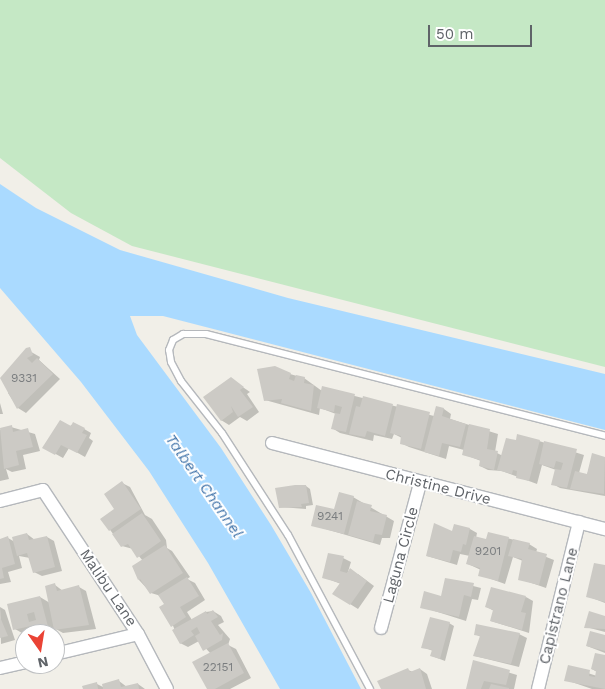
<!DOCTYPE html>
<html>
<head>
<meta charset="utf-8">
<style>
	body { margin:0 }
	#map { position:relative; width:605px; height:689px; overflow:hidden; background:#f1efe8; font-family:"Work Sans",sans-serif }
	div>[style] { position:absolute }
	.green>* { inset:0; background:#c5e8c5 }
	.water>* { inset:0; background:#aadaff }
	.shadow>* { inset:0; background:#0003 }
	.building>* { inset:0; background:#cccac5 }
	.roads { filter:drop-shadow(1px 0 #b5b8bc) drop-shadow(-1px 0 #b5b8bc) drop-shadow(0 1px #b5b8bc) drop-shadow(0 -1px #b5b8bc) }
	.lane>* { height:6px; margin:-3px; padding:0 3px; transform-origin:3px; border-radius:3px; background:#fff }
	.street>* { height:12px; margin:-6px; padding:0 6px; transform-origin:6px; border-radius:6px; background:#fff }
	span { translate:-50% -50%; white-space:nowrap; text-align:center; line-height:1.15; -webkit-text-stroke:4px #fff; paint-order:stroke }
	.number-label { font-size:12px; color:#7a7d7f }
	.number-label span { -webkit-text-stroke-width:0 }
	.street-label { font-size:15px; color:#5f6368 }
	.water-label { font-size:16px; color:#4174aa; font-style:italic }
	.north { position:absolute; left:15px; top:624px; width:50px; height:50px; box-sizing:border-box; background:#fff; border:1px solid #bfc1c3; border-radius:50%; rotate:167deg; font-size:14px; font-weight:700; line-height:20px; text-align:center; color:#5f6368 }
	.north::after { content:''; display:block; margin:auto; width:18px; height:22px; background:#ea4335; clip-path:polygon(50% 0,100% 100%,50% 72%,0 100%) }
	.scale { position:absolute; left:428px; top:25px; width:104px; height:22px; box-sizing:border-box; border:2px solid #5f6368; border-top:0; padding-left:6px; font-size:15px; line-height:18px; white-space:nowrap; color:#5f6368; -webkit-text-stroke:4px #fff; paint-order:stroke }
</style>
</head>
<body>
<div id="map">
	<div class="green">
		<i style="clip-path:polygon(0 0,605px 0,605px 367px,132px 246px,71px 213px,0 158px)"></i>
	</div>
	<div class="water">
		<i style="clip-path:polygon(0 184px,36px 208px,120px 250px,288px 298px,605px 374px,605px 430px,163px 316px,130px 316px,137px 335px,221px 448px,271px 525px,311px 593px,361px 689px,280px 689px,208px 563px,149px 471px,81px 382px,0 288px)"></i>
	</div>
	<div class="shadow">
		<i style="clip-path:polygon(26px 349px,40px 357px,39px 360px,60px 379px,26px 413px,18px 408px,8px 393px)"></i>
		<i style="clip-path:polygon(290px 374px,304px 378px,322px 391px,323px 388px,434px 416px,437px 407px,444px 409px,451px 414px,450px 419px,498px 434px,495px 452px,503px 456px,517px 441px,539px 441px,584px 455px,579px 473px,587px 475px,593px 455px,605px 458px,605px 496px,560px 488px,553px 484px,556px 470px,542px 465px,537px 484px,502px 471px,488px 470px,480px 466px,481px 461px,463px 454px,464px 450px,449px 446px,446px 459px,409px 447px,401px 443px,402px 438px,394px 434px,392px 439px,374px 435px,373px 441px,340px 433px,332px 428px,336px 414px,320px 408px,319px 415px,265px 400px)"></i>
		<i style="clip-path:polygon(231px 379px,250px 392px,247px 394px,259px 412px,247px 421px,240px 417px,229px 425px,221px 420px)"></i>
		<i style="clip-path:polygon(0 403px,3px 414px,0 414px)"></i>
		<i style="clip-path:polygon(74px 423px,91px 433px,89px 438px,93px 441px,85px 457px,69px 448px,63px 458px,43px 447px)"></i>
		<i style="clip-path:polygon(11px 427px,35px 434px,40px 451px,23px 455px,26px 469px,12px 472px,6px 469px,9px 479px,0 481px,0 430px)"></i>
		<i style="clip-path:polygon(122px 483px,130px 487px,145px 515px,152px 519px,166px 540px,167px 548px,172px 551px,190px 577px,187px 579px,195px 583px,205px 600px,187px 612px,192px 620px,206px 612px,213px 611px,221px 616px,224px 622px,218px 625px,230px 639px,228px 645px,236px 649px,251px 678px,230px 689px,208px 689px,211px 654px,199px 641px,188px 647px,180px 643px,161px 596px,151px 593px,139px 580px,143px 561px,133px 549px,122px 546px,102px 519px,116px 509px)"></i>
		<i style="clip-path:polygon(306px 486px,310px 489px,313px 505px,306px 506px,306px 509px,280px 507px)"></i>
		<i style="clip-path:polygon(353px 497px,394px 521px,390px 538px,382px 538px,380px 545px,312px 525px)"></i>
		<i style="clip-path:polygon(470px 529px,477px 533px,476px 538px,487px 541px,489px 533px,529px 544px,537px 549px,536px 553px,554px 560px,546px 588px,520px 579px,523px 561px,513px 557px,505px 584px,480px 575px,481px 570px,468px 564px,470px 556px,460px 554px,457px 565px,427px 556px,453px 533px)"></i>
		<i style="clip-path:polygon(27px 534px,35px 540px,47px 537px,54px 541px,62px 571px,42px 576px,34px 572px,30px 558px,19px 556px,22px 568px,8px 572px,11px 582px,0 584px,0 541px,8px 538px,15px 542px)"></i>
		<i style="clip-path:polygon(343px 558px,351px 562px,347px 575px,358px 574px,374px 586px,358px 609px,350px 604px,341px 584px,323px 577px)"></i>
		<i style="clip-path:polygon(605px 567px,605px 603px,587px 596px)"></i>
		<i style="clip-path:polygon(446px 579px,481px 588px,478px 600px,472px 599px,466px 621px,422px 607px,442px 597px)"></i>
		<i style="clip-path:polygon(55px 585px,63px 591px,79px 587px,86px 591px,96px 629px,63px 633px,54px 628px,57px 638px,55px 639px,55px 634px,34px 634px,33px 631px,22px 633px,15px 629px,40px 597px,50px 603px)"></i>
		<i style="clip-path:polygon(526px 597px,533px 601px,529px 633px,491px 621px,494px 611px,487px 607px)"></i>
		<i style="clip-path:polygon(0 607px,5px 610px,15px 640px,1px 644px)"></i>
		<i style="clip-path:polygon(605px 617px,605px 632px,586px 627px)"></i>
		<i style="clip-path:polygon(449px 623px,454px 626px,445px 661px,432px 656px,433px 651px,423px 647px)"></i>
		<i style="clip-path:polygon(475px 634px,519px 634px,527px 638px,519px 667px,475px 656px,481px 637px)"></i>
		<i style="clip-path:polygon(605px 636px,605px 653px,587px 646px)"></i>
		<i style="clip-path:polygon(605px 657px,605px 689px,592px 689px,566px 680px,569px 667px,597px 676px,597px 672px,592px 669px)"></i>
		<i style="clip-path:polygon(474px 662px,517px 675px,514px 689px,467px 689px)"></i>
		<i style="clip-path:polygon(420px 669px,427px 674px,432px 689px,383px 689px,408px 670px,413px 672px)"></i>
		<i style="clip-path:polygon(119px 681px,127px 687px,138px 684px,145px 689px,84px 689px,97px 684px,105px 688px)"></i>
	</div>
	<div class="building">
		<i style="clip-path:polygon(30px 347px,33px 355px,27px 358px,32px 363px,37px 358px,53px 374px,17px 409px,0 378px,26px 348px)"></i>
		<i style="clip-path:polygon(275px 366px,291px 373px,289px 379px,294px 381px,296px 375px,305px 377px,304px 383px,314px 385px,311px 411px,281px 403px,282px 399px,264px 401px,257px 369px)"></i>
		<i style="clip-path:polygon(231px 377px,244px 387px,240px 390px,253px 407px,238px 417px,231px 406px,233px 412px,221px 421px,203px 397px)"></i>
		<i style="clip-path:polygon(322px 386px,355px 394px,346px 432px,331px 429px,335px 413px,340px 414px,342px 407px,335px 405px,334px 412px,317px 408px)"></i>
		<i style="clip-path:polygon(363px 396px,393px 404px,385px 436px,367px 431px,365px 437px,349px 434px,356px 406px,360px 407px)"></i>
		<i style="clip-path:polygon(397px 404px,430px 412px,421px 449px,400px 444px,401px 436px,390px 433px)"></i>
		<i style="clip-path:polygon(436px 406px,444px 408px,442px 416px,466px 424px,460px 447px,442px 443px,439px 456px,424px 452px)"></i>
		<i style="clip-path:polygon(60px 420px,71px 426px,73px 422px,85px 428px,82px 433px,87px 435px,77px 453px,61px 445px,55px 455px,42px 448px)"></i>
		<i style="clip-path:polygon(469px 424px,490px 429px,487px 449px,498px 451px,494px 470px,479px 466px,480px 460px,462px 455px)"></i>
		<i style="clip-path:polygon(12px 425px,13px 432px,28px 428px,33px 447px,16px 451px,19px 465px,4px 469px,0 428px)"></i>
		<i style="clip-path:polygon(517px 434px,540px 440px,529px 481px,516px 478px,517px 471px,513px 470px,512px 474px,497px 470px,506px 438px,516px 440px)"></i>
		<i style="clip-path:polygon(544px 441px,577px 449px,567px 488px,551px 485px,555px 469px,561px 470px,563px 463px,556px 461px,554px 468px,539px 464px)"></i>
		<i style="clip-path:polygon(592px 453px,605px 457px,604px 494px,570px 489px,575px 471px,587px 474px)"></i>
		<i style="clip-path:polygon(122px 481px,141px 509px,109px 531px,100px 519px,114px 509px,104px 494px)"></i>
		<i style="clip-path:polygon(295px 485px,306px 485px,309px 503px,301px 504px,302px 507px,279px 508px,275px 488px)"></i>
		<i style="clip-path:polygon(339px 492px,354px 496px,344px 534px,311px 526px,316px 505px,334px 509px)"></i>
		<i style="clip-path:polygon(357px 501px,372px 505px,370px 511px,387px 515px,382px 535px,375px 534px,373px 542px,348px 535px)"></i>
		<i style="clip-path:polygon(142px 513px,161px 541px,137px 558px,128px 544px,121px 547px,112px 534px)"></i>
		<i style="clip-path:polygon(434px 523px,452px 531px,454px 524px,470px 528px,466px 545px,463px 544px,461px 552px,453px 550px,450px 562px,426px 556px)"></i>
		<i style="clip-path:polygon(488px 532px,509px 537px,498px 581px,478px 576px,480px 568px,466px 564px,474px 536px,486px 539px)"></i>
		<i style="clip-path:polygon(27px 533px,29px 540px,47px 536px,55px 567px,33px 573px,27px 553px,17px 556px,12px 537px)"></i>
		<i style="clip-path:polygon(8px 536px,15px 564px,2px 568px,4px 578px,0 579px,0 539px)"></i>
		<i style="clip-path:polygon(513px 539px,530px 543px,528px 549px,547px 554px,539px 585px,518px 580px,522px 559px,508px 556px)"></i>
		<i style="clip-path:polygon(165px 545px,183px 573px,150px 594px,140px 579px,138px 580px,132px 566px)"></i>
		<i style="clip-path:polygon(328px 553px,344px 556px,340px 571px,347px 573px,350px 568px,367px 581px,350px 605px,332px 594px,340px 583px,322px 578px)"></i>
		<i style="clip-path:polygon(594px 563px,605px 565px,605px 602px,586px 597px)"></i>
		<i style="clip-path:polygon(187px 577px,199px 596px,180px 607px,186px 617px,171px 627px,159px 607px,164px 604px,158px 595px)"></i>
		<i style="clip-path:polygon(445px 578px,474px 583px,471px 597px,464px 595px,459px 617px,420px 608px,424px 591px,441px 596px)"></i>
		<i style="clip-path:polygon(55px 583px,57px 591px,79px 585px,89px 625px,54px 630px,45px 586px)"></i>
		<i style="clip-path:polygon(491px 587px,526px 596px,521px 612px,526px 613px,522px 630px,490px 621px,493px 610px,485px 607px)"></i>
		<i style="clip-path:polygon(evenodd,40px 596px,50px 634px,33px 634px,31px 626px,13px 630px,7px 604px,40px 596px,34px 612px,36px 620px,29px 622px,27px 614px,34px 612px)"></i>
		<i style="clip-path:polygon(213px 610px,218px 617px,211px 621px,220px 635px,223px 633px,222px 640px,203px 651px,195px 636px,200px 633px,197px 627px,191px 631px,194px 635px,180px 644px,172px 630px,206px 611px,207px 614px)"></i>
		<i style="clip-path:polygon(589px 611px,605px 616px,605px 629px,584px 628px)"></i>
		<i style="clip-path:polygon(0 617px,8px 636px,0 638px)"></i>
		<i style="clip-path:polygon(430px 617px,450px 622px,440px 659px,430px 656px,432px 650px,421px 648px)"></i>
		<i style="clip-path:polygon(476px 624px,520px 633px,511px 664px,473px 656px,480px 636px,474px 635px)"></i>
		<i style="clip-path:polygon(590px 631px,605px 635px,605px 651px,586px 646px)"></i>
		<i style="clip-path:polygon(228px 643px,244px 673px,215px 689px,207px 689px,192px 662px)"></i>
		<i style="clip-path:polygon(595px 653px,605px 655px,605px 689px,564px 681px,568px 665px,590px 670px,589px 676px,595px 677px,596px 671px,591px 669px)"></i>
		<i style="clip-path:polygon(473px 660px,510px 670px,506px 685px,484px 681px,481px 689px,466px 689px)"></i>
		<i style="clip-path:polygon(408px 668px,410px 672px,420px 668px,426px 689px,381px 689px,377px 681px)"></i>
		<i style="clip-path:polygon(119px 679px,121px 687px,138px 683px,139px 689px,103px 689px,102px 684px)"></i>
		<i style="clip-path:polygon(97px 682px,98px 689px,83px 689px,82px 686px)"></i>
		<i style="clip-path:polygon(491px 684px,509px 688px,509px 689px,489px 689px)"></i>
	</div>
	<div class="roads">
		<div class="lane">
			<i style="left:370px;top:689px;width:174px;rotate:-118deg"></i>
			<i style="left:288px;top:535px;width:121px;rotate:-122.9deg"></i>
			<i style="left:222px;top:433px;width:66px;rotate:-128.3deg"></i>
			<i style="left:181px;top:381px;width:21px;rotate:-118deg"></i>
			<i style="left:171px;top:362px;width:12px;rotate:-99deg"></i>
			<i style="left:169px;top:350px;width:11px;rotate:-68deg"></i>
			<i style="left:173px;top:340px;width:12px;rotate:-31deg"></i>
			<i style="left:183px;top:334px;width:23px"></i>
			<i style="left:206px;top:334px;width:412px;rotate:14.3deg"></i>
		</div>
		<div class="street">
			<i style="left:272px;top:443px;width:344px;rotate:14.5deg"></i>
			<i style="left:0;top:501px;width:44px;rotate:-14.3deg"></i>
			<i style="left:43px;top:490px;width:173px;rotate:56.6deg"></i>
			<i style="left:138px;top:634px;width:62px;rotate:62.2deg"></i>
			<i style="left:381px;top:628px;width:150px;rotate:-74.9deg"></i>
			<i style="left:55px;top:654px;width:85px;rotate:-13.5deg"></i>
			<i style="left:0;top:668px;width:26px;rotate:-13deg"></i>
			<i style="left:538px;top:689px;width:172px;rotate:-76.2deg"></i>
		</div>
	</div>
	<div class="number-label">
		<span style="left:24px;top:379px">9331</span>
		<span style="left:330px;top:517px">9241</span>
		<span style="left:488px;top:552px">9201</span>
		<span style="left:218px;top:668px">22151</span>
	</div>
	<div class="street-label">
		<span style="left:438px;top:487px;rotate:14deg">Christine Drive</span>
		<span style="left:401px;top:555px;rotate:-75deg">Laguna Circle</span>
		<span style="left:108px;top:588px;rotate:56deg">Malibu Lane</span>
		<span style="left:559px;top:606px;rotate:-76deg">Capistrano Lane</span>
	</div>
	<div class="water-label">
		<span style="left:204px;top:486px;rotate:55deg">Talbert Channel</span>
	</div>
	<div class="north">N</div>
	<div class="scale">50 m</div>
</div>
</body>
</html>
